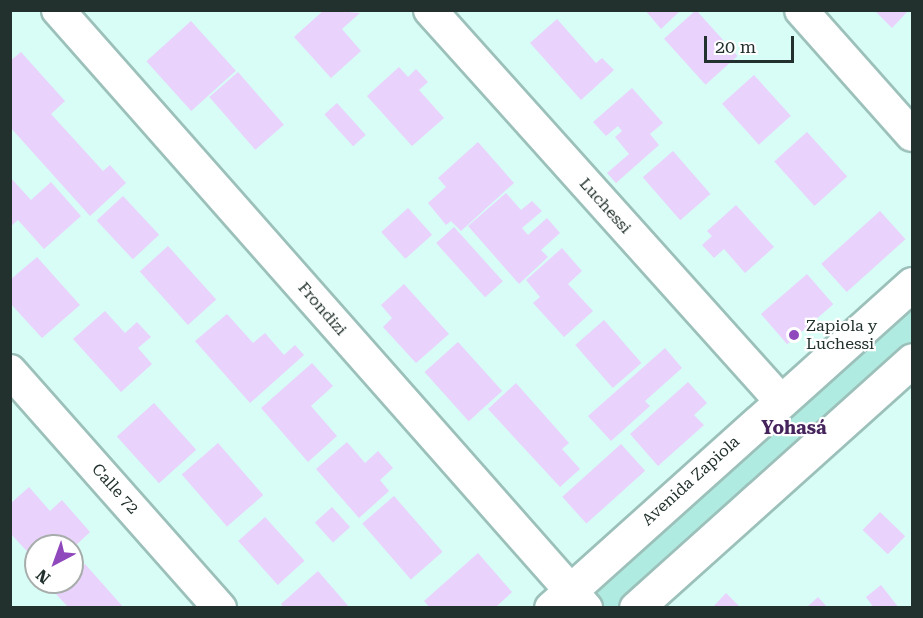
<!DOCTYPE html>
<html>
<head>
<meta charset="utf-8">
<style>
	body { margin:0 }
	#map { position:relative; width:923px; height:618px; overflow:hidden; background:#d8fdf6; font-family:"Roboto Serif",serif }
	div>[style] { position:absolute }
	.green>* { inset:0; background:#b0ebe1 }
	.building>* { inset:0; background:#e9d2fc; transform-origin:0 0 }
	.roads { filter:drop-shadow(2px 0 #9cc0ba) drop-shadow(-2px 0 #9cc0ba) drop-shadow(0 2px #9cc0ba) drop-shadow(0 -2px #9cc0ba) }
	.minor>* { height:32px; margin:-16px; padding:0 16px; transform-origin:16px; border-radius:16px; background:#fff }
	.secondary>* { height:33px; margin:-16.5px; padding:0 16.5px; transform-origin:16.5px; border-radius:16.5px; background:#fff }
	.dots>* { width:16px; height:16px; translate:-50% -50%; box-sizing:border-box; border:3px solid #fff; border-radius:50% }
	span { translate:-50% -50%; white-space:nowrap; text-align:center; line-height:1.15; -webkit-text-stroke:4.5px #fff; paint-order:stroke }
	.street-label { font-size:16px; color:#22312e }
	.poi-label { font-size:16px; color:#22312e }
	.left { translate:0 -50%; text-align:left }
	.neighbourhood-label { font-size:18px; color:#45235b; font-weight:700 }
	.frame { position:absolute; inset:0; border:12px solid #22312e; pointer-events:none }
	.north { position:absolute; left:24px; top:534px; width:60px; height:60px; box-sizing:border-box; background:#fff; border:2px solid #a7adab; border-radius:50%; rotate:221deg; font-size:16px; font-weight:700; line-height:24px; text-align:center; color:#22312e }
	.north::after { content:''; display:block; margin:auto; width:21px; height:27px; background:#8f49bc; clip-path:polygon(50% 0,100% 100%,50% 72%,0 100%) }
	.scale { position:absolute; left:704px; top:36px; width:90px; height:27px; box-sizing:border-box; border:3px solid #22312e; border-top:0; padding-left:8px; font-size:18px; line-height:21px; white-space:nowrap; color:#22312e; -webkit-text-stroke:4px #fff; paint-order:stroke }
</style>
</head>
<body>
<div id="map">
	<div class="green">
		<i style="clip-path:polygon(912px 307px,912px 346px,620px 607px,578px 608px)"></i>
	</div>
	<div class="building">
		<i style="clip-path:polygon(324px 10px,360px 13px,342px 29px,361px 51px,331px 78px,294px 37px)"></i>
		<i style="clip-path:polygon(645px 10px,681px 10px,661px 29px)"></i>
		<i style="left:696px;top:10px;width:62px;height:43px;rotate:48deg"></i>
		<i style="clip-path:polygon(874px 10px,909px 10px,892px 28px)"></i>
		<i style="clip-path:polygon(557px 19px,596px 63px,602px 58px,614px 70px,581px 100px,530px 43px)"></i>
		<i style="left:191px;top:21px;width:67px;height:60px;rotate:48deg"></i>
		<i style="clip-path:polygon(21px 52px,65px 101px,51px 114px,103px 171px,110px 165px,126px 183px,90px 216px,10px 127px,10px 61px)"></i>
		<i style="clip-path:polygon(399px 67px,408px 77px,416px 69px,428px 82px,419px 90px,444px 118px,412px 146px,367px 96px)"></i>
		<i style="left:238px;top:72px;width:70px;height:38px;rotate:49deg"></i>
		<i style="left:754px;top:75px;width:55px;height:43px;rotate:48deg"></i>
		<i style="clip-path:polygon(632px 88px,663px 123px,650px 134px,659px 145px,616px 183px,607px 173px,629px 154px,615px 137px,622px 131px,618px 126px,606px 136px,593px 122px)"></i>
		<i style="left:337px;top:103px;width:43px;height:17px;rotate:48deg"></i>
		<i style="left:807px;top:132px;width:60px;height:44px;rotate:48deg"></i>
		<i style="clip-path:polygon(478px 142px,514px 183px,461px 231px,451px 221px,446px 225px,428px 203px,446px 187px,438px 178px)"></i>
		<i style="left:673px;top:151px;width:57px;height:40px;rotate:49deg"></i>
		<i style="clip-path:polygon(10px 177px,31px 200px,51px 182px,81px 216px,44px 249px,18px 220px,10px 227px)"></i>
		<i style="clip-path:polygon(506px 193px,521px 210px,532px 201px,542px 211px,522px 228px,528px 235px,547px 218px,560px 233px,541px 250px,548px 257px,519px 284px,468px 226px)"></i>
		<i style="left:123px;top:196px;width:53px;height:36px;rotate:47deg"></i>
		<i style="clip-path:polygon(736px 205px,774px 247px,745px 273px,724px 249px,714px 258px,702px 245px,712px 236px,707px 231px)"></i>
		<i style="left:408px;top:208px;width:36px;height:36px;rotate:48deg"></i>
		<i style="left:880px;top:211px;width:38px;height:79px;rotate:48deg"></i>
		<i style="left:454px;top:227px;width:73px;height:24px;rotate:48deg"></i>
		<i style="left:168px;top:246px;width:72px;height:38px;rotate:48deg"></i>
		<i style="clip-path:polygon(562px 248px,582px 271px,568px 284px,593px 311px,564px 337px,533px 303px,540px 297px,526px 280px)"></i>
		<i style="clip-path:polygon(37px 257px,80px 305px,42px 338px,10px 303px,10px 280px)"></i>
		<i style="left:807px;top:274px;width:40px;height:61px;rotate:49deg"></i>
		<i style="clip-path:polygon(404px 284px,449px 334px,416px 363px,383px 327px,392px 318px,381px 305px)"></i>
		<i style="clip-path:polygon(105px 311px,125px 333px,137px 322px,151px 337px,138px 348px,152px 364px,121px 392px,73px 339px)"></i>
		<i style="clip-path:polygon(227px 314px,253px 343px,265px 333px,284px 355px,295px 345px,304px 355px,250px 403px,195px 341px)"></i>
		<i style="left:604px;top:320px;width:57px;height:38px;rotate:49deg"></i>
		<i style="left:458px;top:342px;width:66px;height:45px;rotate:48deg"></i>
		<i style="clip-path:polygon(665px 348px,682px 368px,645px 401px,650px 406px,611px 441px,588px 416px)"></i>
		<i style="clip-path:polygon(312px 363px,333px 386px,311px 406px,337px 436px,308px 462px,261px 408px)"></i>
		<i style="clip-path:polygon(688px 382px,707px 403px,694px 415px,704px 425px,658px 466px,630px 434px)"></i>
		<i style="clip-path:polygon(516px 383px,569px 443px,562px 449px,580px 469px,560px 487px,488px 409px)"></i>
		<i style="left:154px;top:403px;width:63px;height:50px;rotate:48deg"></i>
		<i style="clip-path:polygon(347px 442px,365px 463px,378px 451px,393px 468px,380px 480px,389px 491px,359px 518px,316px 469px)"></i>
		<i style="left:218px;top:443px;width:69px;height:48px;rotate:49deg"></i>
		<i style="left:621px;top:444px;width:36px;height:79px;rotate:48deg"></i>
		<i style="clip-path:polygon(29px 487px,50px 511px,62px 500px,90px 532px,72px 549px,36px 546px,36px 561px,10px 533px,10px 504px)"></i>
		<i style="left:394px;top:496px;width:74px;height:42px;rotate:49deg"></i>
		<i style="left:332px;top:507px;width:27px;height:23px;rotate:48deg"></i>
		<i style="left:880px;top:512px;width:35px;height:25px;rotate:44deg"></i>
		<i style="left:265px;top:517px;width:59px;height:36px;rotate:48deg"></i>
		<i style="clip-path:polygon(478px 553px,512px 592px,495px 608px,430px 608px,424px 601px)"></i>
		<i style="clip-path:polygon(85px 564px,124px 608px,69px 608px,54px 592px,65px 582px,72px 582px,72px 576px)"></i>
		<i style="clip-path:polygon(318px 571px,350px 608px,284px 608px,281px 604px)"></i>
		<i style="clip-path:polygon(881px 585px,899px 608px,874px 608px,866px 597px)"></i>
		<i style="clip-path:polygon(726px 593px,741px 608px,712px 608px)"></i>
		<i style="clip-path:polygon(818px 597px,828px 608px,806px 608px)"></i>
	</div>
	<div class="roads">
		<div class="minor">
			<i style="left:58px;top:10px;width:798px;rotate:48.56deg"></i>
			<i style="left:430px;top:10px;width:525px;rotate:48.09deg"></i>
			<i style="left:801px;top:10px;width:167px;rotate:48.4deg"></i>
			<i style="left:10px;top:371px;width:317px;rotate:48.5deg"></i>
		</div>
		<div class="secondary">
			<i style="left:551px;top:608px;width:485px;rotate:-41.9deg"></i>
			<i style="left:636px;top:608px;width:371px;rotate:-41.9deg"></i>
		</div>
	</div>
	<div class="dots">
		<i style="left:794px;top:335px;background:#8f49bc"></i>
	</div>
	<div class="street-label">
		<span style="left:605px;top:206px;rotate:48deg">Luchessi</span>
		<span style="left:322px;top:309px;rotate:49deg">Frondizi</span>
		<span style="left:691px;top:481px;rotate:-42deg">Avenida Zapiola</span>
		<span style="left:115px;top:489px;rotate:48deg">Calle 72</span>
	</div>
	<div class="poi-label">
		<span class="left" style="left:806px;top:335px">Zapiola y<br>Luchessi</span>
	</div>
	<div class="neighbourhood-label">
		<span style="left:794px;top:428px">Yohasá</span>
	</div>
	<div class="frame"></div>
	<div class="north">N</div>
	<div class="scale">20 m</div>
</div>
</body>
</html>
